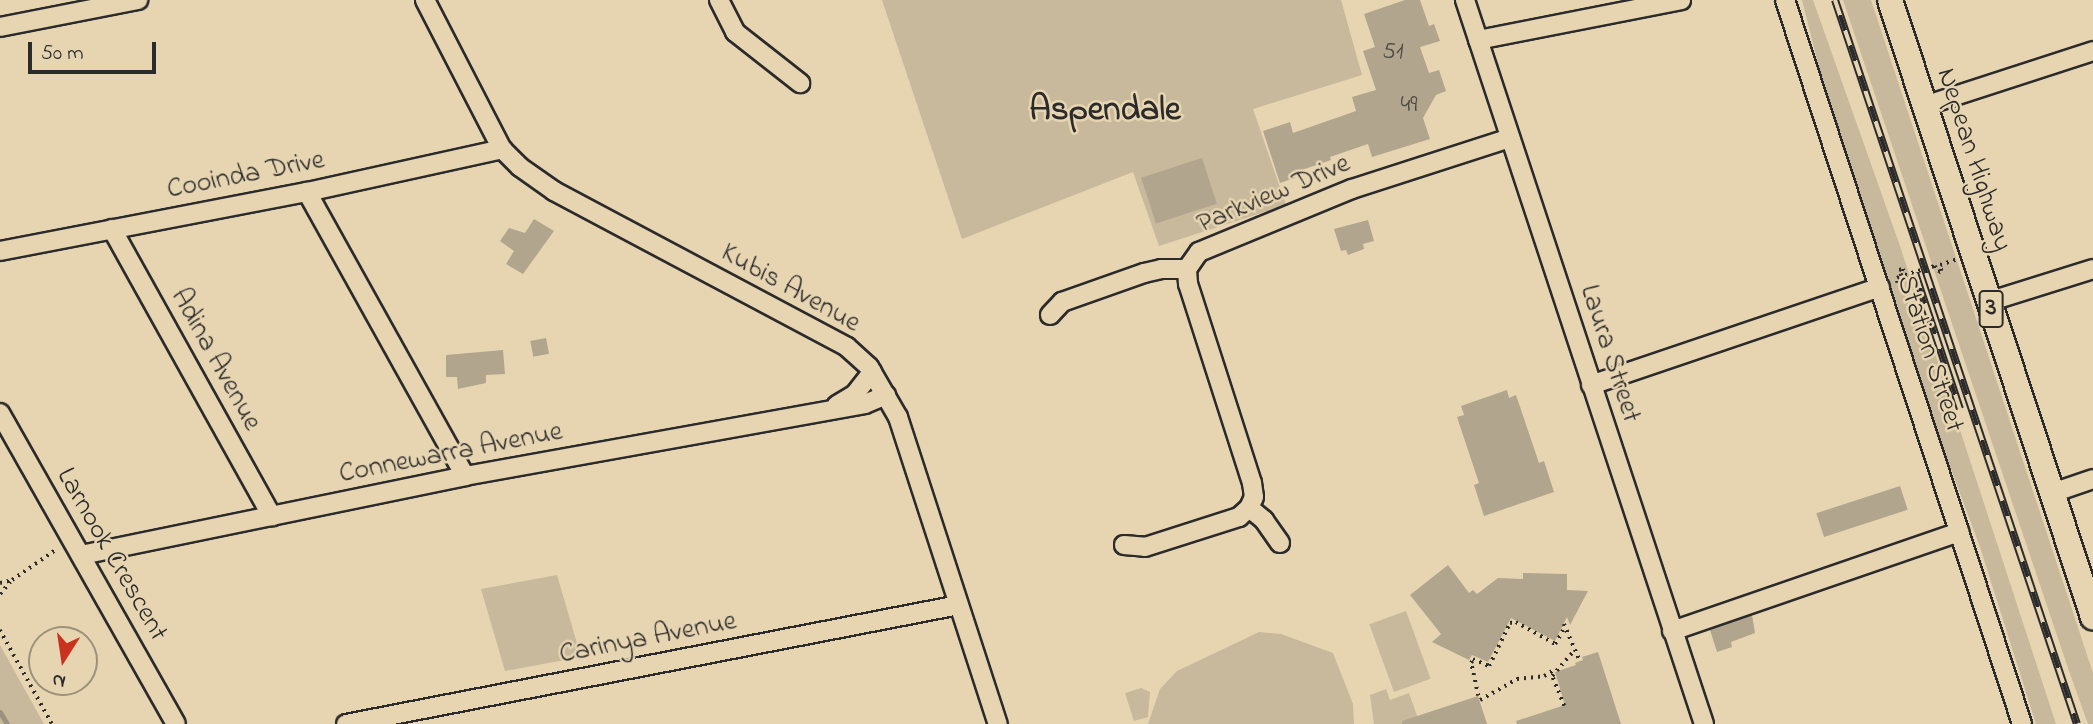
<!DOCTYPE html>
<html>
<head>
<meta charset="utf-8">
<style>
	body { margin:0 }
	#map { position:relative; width:2093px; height:724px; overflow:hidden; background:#e7d5b2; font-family:"Indie Flower",sans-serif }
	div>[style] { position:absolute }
	.green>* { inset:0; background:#c8b99c; transform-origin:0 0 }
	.stream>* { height:5px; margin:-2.5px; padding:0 2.5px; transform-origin:2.5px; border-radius:2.5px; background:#9d927d }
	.building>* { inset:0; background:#b2a58d; transform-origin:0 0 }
	.path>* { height:3.5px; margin-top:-1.75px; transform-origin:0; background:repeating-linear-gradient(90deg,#2b2b2b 0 2px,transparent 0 7px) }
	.roads { filter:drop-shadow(2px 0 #2b2b2b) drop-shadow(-2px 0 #2b2b2b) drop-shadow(0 2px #2b2b2b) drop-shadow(0 -2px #2b2b2b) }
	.minor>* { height:18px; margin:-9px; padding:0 9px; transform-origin:9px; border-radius:9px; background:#e7d5b2 }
	.highway>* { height:24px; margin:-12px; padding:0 12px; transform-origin:12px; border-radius:12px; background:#e7d5b2 }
	.rail>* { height:8px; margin-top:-4px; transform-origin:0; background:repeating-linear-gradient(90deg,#e7d5b2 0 16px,#2b2b2b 0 32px); box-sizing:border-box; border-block:2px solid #2b2b2b }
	span { translate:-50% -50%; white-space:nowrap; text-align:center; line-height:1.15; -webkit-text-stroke:5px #e7d5b2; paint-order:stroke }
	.number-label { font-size:24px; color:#4d4a44 }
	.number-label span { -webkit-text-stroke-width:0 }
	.shield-label span { padding:2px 5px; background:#e7d5b2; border:2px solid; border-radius:5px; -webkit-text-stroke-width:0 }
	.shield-label { font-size:26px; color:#2b2b2b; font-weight:700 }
	.street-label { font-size:28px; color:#2b2b2b }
	.district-label { font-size:35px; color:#2b2b2b; font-weight:700 }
	.north { position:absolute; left:28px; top:626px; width:70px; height:70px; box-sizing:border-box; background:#e7d5b2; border:2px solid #9c917c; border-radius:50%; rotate:192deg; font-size:19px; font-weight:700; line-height:28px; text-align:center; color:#2b2b2b }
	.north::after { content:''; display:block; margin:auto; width:24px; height:32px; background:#c8321e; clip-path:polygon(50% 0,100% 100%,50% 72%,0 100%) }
	.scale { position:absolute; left:28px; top:42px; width:128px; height:32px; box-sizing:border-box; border:4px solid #2b2b2b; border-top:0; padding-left:9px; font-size:21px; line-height:24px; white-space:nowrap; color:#2b2b2b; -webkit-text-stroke:5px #e7d5b2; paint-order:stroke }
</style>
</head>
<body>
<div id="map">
	<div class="green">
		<i style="clip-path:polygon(882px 0,1341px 0,1362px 75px,1253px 109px,1286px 205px,1159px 246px,1133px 172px,962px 239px)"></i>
		<i style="clip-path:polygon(1802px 0,1813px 0,1900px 246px,2056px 724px,2036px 724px,1980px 547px,1938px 434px,1831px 115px)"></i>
		<i style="clip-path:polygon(1843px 0,1871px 0,2093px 673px,2093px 724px,2088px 724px,2069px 671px)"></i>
		<i style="clip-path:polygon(557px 575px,581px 657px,505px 671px,481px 589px)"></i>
		<i style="left:1406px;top:611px;width:72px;height:39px;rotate:70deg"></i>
		<i style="clip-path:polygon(1259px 632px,1281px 634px,1333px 653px,1353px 704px,1354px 724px,1148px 724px,1160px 689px,1177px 671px)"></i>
		<i style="clip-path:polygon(0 645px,44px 724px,0 724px)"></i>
		<i style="clip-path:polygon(1141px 688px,1150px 692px,1148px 717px,1134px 721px,1125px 693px)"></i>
		<i style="clip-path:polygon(1386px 689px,1390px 700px,1409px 693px,1420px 724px,1374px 724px,1370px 695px)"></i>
	</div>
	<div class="stream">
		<i style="left:0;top:712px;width:14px;rotate:60deg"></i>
	</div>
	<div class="building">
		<i style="clip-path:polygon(1405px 0,1420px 0,1429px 26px,1434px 24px,1440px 41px,1420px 47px,1429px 73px,1439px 70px,1446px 91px,1436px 95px,1423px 118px,1430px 139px,1372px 157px,1368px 144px,1330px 157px,1331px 160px,1296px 172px,1297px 177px,1280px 183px,1263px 131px,1290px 122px,1293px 133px,1356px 111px,1352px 97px,1376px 90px,1363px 51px,1375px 47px,1364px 14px)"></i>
		<i style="left:1202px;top:158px;width:48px;height:64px;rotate:72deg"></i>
		<i style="clip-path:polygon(534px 219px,554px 231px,523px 274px,506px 264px,514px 251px,500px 241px,509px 228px,525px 233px)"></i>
		<i style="clip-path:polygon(1368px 220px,1374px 241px,1363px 244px,1364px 249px,1348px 255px,1346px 250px,1341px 251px,1334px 229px)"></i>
		<i style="left:546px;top:338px;width:16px;height:16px;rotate:79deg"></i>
		<i style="clip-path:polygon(503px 350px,505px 374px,486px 375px,486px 383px,458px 389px,457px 377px,446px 377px,446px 355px)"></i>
		<i style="clip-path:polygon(1507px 390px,1509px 398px,1516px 395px,1539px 463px,1544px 461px,1554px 492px,1484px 516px,1474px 485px,1479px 483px,1457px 417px,1464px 415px,1461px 406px)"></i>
		<i style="left:1900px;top:486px;width:25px;height:88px;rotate:72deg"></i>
		<i style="clip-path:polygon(1448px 565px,1469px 593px,1473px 590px,1477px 594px,1498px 578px,1523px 579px,1523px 573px,1567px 574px,1567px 590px,1588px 591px,1570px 625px,1567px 617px,1555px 641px,1511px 618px,1488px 662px,1472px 655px,1469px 660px,1432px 642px,1441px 634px,1410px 595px)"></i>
		<i style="clip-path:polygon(1752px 615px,1755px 633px,1731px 642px,1732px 647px,1717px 652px,1710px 630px)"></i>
		<i style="clip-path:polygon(1598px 652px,1621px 724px,1517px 724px,1516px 721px,1565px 705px,1555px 672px,1576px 665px,1575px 663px,1583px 660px,1582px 657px)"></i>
		<i style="clip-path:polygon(1478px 696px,1487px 724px,1402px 724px,1402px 721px)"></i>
	</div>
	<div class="path">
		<i style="left:1897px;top:283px;width:5px;rotate:-90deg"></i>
		<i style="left:1897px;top:278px;width:4px;rotate:-27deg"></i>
		<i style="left:1901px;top:276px;width:6px;rotate:-108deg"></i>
		<i style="left:1899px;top:270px;width:4px;rotate:-14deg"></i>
		<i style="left:1903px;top:269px;width:6px;rotate:72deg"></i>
		<i style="left:1905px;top:275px;width:31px;rotate:-17deg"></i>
		<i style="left:1935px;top:266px;width:7px;rotate:63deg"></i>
		<i style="left:1938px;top:272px;width:3px;rotate:-18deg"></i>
		<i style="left:1941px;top:271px;width:6px;rotate:-99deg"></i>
		<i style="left:1940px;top:265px;width:18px;rotate:-19deg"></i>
		<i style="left:0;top:583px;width:12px;rotate:-14deg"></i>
		<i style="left:12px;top:580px;width:55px;rotate:-34.6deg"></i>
		<i style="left:0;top:594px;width:16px;rotate:-50deg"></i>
		<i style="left:1564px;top:624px;width:40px;rotate:66.6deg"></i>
		<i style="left:0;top:630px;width:107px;rotate:61deg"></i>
		<i style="left:1478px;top:696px;width:34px;rotate:-102deg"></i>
		<i style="left:1471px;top:663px;width:4px;rotate:-63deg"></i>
		<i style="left:1473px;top:659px;width:17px;rotate:24deg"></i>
		<i style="left:1489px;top:666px;width:48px;rotate:-64deg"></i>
		<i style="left:1510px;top:623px;width:6px;rotate:-9deg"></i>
		<i style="left:1516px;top:622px;width:45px;rotate:29.4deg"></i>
		<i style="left:1555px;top:644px;width:20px;rotate:-60deg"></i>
		<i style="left:1480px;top:700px;width:43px;rotate:-29.6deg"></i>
		<i style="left:1517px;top:679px;width:27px;rotate:-6deg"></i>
		<i style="left:1544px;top:676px;width:12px;rotate:-31deg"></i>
		<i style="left:1564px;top:706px;width:32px;rotate:-112deg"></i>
		<i style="left:1552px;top:676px;width:35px;rotate:-49deg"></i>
	</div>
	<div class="roads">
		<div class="minor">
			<i style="left:425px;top:0;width:168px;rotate:62.7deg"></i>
			<i style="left:502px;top:149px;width:25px;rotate:45deg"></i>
			<i style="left:520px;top:167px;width:42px;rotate:35.2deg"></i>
			<i style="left:554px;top:191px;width:332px;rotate:28deg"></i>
			<i style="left:847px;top:347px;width:30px;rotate:42deg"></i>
			<i style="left:869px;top:367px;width:58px;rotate:59.9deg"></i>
			<i style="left:898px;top:417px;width:323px;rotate:72deg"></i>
			<i style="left:719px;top:0;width:36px;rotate:63deg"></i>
			<i style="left:735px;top:32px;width:83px;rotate:38.1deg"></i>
			<i style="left:1465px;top:0;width:762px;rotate:71.73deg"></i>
			<i style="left:1785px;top:0;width:762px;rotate:71.87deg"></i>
			<i style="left:0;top:27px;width:141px;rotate:-11.1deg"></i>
			<i style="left:1478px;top:40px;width:207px;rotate:-11.1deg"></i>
			<i style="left:1924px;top:106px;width:178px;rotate:-18deg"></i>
			<i style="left:307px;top:192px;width:325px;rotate:60.9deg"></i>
			<i style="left:112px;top:229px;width:329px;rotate:60.9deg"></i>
			<i style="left:0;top:251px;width:313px;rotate:-10.9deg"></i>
			<i style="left:307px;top:192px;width:200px;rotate:-12.4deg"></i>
			<i style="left:1988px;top:302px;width:110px;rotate:-17.4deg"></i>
			<i style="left:1050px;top:315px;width:18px;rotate:-47deg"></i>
			<i style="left:1062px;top:302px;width:87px;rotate:-19.5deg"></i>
			<i style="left:1144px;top:273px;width:17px;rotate:-13deg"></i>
			<i style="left:1161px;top:269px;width:26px"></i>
			<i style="left:1591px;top:385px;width:305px;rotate:-18.7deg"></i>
			<i style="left:837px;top:405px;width:21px;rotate:-31deg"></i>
			<i style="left:855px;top:394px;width:28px;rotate:-52deg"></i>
			<i style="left:0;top:413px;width:357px;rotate:60.5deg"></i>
			<i style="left:2052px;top:493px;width:43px;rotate:-18.9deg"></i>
			<i style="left:1280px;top:543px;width:28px;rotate:-125deg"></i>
			<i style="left:1264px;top:520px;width:19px;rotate:-141deg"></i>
			<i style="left:1249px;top:508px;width:12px;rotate:-66deg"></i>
			<i style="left:1254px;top:497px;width:14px;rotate:-98deg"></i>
			<i style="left:1252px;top:483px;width:209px;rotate:-107.8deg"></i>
			<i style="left:1188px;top:284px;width:15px;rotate:-94deg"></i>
			<i style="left:1187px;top:269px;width:21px;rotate:-55deg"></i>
			<i style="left:1199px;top:252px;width:165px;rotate:-22.4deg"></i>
			<i style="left:1352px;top:189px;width:166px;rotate:-17.9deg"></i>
			<i style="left:1124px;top:545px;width:21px;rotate:5deg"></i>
			<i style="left:1145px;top:547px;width:99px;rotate:-17.7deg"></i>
			<i style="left:1239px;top:517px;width:13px;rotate:-42deg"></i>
			<i style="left:81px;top:555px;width:392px;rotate:-11.6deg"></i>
			<i style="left:465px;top:476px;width:406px;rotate:-10.2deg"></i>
			<i style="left:865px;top:404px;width:23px;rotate:-23deg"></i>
			<i style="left:1672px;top:631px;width:304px;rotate:-19deg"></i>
			<i style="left:346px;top:724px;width:624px;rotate:-10.99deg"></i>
		</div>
		<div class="highway">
			<i style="left:1890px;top:0;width:650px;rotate:71.79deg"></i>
		</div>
	</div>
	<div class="rail">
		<i style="left:1835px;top:0;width:763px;rotate:71.52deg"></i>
		<i style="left:1915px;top:273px;width:143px;rotate:71.7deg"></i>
	</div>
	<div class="number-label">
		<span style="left:1393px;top:53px">51</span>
		<span style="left:1409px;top:106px">49</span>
	</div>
	<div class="shield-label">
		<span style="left:1991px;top:309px">3</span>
	</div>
	<div class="street-label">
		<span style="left:1973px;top:160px;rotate:72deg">Nepean Highway</span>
		<span style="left:246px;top:176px;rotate:-11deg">Cooinda Drive</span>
		<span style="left:1274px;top:195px;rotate:-23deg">Parkview Drive</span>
		<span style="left:790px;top:289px;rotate:29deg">Kubis Avenue</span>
		<span style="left:1609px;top:354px;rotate:72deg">Laura Street</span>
		<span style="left:1929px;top:354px;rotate:72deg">Station Street</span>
		<span style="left:215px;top:360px;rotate:61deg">Adina Avenue</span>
		<span style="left:451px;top:454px;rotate:-11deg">Connewarra Avenue</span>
		<span style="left:111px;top:555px;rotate:60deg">Larnook Crescent</span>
		<span style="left:648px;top:639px;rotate:-11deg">Carinya Avenue</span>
	</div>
	<div class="district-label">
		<span style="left:1105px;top:111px">Aspendale</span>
	</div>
	<div class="north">N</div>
	<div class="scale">50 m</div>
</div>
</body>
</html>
